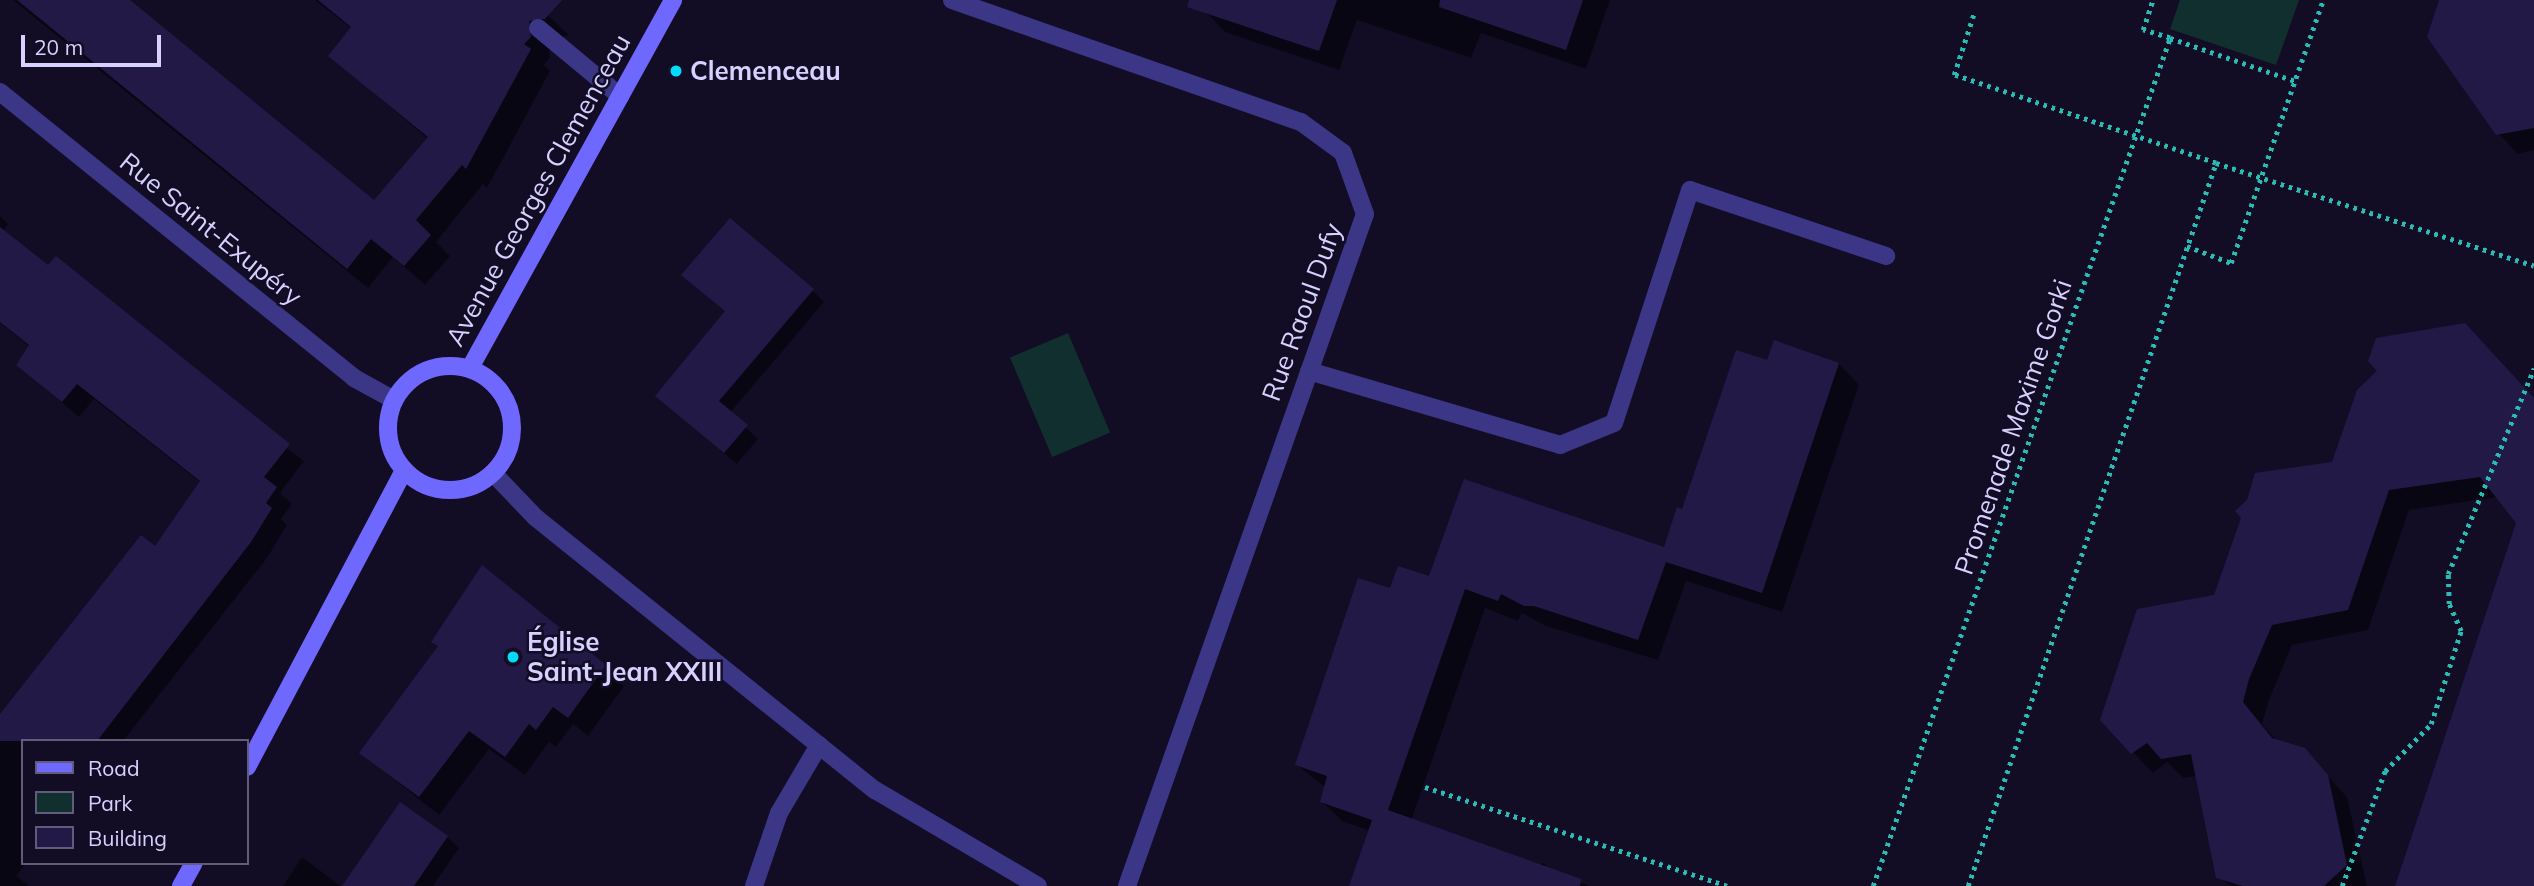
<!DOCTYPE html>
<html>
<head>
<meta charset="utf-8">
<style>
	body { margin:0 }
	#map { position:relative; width:2534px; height:886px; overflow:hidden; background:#120d25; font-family:Mulish,sans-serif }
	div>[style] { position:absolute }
	.green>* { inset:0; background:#102f2e; transform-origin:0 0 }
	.shadow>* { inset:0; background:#0007 }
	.building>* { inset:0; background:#231946 }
	.path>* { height:4.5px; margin-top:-2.25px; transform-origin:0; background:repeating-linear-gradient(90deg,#29bbb5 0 3.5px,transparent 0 8.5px) }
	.service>* { height:18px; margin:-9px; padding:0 9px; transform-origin:9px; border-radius:9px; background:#3b3686 }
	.minor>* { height:18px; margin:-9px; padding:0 9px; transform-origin:9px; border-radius:9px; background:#3b3686 }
	.secondary>* { height:18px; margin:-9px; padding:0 9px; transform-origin:9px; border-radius:9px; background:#6f68ff }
	.secondary>.ring { margin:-9px; padding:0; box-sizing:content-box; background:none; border:18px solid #6f68ff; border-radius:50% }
	.dots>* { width:19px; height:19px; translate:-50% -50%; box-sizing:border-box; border:4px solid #120d25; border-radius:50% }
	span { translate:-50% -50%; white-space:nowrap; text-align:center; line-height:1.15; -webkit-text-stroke:5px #120d25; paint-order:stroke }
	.poi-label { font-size:26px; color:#d7d1ff; font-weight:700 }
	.left { translate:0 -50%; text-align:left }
	.street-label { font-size:26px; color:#d7d1ff }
	.legend { position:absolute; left:21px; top:739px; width:228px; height:126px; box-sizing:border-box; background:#120d25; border:2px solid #615b7c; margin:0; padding:9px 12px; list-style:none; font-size:21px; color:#d7d1ff }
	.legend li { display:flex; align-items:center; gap:14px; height:35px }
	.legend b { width:35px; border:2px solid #615b7c }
	.scale { position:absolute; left:21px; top:35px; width:140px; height:32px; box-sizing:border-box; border:4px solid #d7d1ff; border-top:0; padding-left:9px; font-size:21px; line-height:24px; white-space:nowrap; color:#d7d1ff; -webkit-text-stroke:5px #120d25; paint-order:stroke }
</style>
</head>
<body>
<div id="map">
	<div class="green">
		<i style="clip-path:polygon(2180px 0,2299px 0,2276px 65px,2170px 29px)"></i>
		<i style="left:1068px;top:333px;width:108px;height:63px;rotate:67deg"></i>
	</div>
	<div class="shadow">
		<i style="clip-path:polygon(13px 0,128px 0,374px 202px,428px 139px,330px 56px,352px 29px,315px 0,531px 0,569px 35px,548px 41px,550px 57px,544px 65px,550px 71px,487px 188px,483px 184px,436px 242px,450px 256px,425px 285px,393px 257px,368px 288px)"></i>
		<i style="clip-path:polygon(1209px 0,1610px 0,1586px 69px,1481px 33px,1471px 58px,1357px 20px,1339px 70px,1225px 32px,1205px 11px)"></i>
		<i style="clip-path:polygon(2441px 0,2534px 0,2534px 150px,2518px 154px,2498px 133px)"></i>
		<i style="clip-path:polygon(0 216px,8px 224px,3px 232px,304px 461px,280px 493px,292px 504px,281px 519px,287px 525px,267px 558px,123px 741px,23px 741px,26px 863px,16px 876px,30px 886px,0 886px,0 716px,156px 548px,201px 483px,94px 399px,79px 417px,18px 365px,30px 347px,0 323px)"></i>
		<i style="clip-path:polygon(812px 290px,824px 302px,730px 413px,758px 439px,737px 464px,669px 407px)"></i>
		<i style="clip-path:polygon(1768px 362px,1839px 364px,1859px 385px,1782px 612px,1686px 581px,1658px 660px,1546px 626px,1522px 613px,1518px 621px,1485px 608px,1411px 821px,1538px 866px,1543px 863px,1559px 876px,1591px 886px,1351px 886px,1370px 831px,1342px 821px,1321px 801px,1326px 788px,1297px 765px,1392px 590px,1430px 578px,1665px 549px)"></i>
		<i style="clip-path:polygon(2534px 399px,2534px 886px,2397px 886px,2518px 523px,2498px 497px,2409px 510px,2368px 630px,2292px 645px,2269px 700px,2262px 724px,2277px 741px,2304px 750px,2347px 797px,2367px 886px,2230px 886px,2216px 872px,2197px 776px,2183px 778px,2167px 762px,2153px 773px,2102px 720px,2334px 463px)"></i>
		<i style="clip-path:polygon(482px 568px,624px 686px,588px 736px,573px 724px,556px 747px,549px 742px,525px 775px,489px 749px,439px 815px,361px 753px,439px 647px,433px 641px)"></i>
		<i style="clip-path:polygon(447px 837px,459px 848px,433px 886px,400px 886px)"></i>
		<i style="clip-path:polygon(302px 857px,341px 886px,283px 886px)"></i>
	</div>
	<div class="building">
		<i style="clip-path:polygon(17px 0,130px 0,374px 200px,428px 137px,328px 56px,351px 27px,318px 0,562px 0,545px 19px,529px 21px,531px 37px,524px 44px,531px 49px,466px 169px,462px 165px,416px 220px,431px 235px,404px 266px,371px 239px,347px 269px)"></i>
		<i style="clip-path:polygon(1189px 0,1337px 0,1319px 51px,1187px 7px)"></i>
		<i style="clip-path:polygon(1440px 0,1583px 0,1566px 50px,1439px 7px)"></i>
		<i style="clip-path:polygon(2439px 0,2534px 0,2534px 128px,2496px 135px,2427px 37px)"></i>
		<i style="clip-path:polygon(730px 218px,814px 289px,719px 401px,748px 425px,724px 453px,655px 396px,725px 311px,681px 275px)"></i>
		<i style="clip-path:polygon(0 227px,48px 265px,56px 256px,290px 444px,264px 477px,277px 487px,266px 503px,272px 508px,251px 542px,97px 741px,0 741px,0 714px,141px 535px,155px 546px,200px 481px,77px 384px,62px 402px,16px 365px,29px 345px,0 322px)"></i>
		<i style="clip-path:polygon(2465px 323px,2534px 398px,2534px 886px,2395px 886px,2516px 523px,2480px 477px,2389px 490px,2348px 610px,2272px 625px,2249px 679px,2243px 702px,2272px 738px,2305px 748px,2328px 775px,2347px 865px,2324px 886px,2243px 886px,2216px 878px,2191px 754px,2161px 759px,2147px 743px,2131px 754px,2100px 720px,2137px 609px,2214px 595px,2241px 518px,2235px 511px,2247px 500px,2255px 473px,2332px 462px,2357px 390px,2377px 371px,2368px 361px,2376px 338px)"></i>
		<i style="clip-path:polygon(1774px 340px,1839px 363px,1762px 593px,1666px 562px,1638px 640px,1534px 606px,1524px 606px,1501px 594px,1498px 601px,1465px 589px,1388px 810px,1581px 879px,1580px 886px,1349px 886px,1372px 820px,1320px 802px,1327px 776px,1295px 765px,1358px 578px,1390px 588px,1398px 566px,1429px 576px,1464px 479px,1664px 547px,1677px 507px,1682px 509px,1736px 350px,1767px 360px)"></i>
		<i style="clip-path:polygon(482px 565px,606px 665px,568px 718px,553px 707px,536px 730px,529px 724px,505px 757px,469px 731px,419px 797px,359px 753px,438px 646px,431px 642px)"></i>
		<i style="clip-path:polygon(400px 802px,448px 836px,414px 886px,342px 886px)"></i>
	</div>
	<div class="path">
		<i style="left:2170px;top:38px;width:132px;rotate:19deg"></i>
		<i style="left:2216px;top:163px;width:334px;rotate:17.9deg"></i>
		<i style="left:2187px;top:246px;width:47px;rotate:21.1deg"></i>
		<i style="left:2231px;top:263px;width:279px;rotate:-70.7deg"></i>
		<i style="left:1425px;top:787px;width:318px;rotate:18.1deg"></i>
		<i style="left:1873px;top:886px;width:899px;rotate:-70.7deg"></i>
		<i style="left:2170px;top:38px;width:28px;rotate:-163deg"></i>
		<i style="left:2143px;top:30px;width:32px;rotate:-72deg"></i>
		<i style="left:1968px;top:886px;width:764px;rotate:-71.07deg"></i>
		<i style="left:2216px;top:163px;width:276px;rotate:-161.4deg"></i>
		<i style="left:1954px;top:75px;width:65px;rotate:-72.1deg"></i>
		<i style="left:2342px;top:886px;width:123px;rotate:-69.5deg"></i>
		<i style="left:2385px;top:771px;width:66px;rotate:-45.6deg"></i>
		<i style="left:2431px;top:724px;width:98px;rotate:-72.1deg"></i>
		<i style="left:2461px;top:631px;width:30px;rotate:-114deg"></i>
		<i style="left:2449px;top:604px;width:30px;rotate:-92deg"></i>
		<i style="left:2448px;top:574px;width:223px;rotate:-67.3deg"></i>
	</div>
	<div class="service">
		<i style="left:538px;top:28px;width:107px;rotate:39.7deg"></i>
		<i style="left:1309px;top:371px;width:262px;rotate:16.4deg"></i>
		<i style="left:1560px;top:445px;width:58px;rotate:-22.2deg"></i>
		<i style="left:1614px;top:423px;width:245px;rotate:-71.9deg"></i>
		<i style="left:1690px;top:190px;width:207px;rotate:18.6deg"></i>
		<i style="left:754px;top:886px;width:77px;rotate:-71.1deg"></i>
		<i style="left:779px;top:813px;width:79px;rotate:-59.5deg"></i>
	</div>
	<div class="minor">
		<i style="left:952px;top:0;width:370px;rotate:19.3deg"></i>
		<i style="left:1301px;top:122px;width:52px;rotate:36.4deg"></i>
		<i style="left:1343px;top:153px;width:65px;rotate:70.2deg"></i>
		<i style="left:1365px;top:214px;width:713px;rotate:109.5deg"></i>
		<i style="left:0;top:92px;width:455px;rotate:38.9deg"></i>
		<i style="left:354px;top:378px;width:46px;rotate:28.8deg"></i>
		<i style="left:493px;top:473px;width:61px;rotate:46.3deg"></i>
		<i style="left:535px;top:517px;width:436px;rotate:38.8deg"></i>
		<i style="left:875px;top:790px;width:189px;rotate:30.5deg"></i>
	</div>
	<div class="secondary">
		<i class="ring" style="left:388px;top:366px;width:106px;height:106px"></i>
		<i style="left:470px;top:368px;width:420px;rotate:-61.1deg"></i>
		<i style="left:247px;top:767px;width:336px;rotate:-62.1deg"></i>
		<i style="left:181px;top:886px;width:26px;rotate:-61deg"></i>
	</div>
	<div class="dots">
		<i style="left:676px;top:71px;background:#00ddfc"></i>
		<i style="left:513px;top:657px;background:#00ddfc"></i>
	</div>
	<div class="poi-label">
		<span class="left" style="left:690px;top:71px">Clemenceau</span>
		<span class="left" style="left:527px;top:657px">Église<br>Saint-Jean XXIII</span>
	</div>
	<div class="street-label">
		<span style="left:538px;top:190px;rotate:-61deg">Avenue Georges Clemenceau</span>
		<span style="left:211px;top:229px;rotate:39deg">Rue Saint-Exupéry</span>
		<span style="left:1302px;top:312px;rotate:-70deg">Rue Raoul Dufy</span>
		<span style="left:2013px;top:427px;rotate:-71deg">Promenade Maxime Gorki</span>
	</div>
	<ul class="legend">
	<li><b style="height:9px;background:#6f68ff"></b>Road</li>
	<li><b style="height:19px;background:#102f2e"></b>Park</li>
	<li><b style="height:19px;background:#231946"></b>Building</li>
	</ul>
	<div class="scale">20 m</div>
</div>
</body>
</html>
